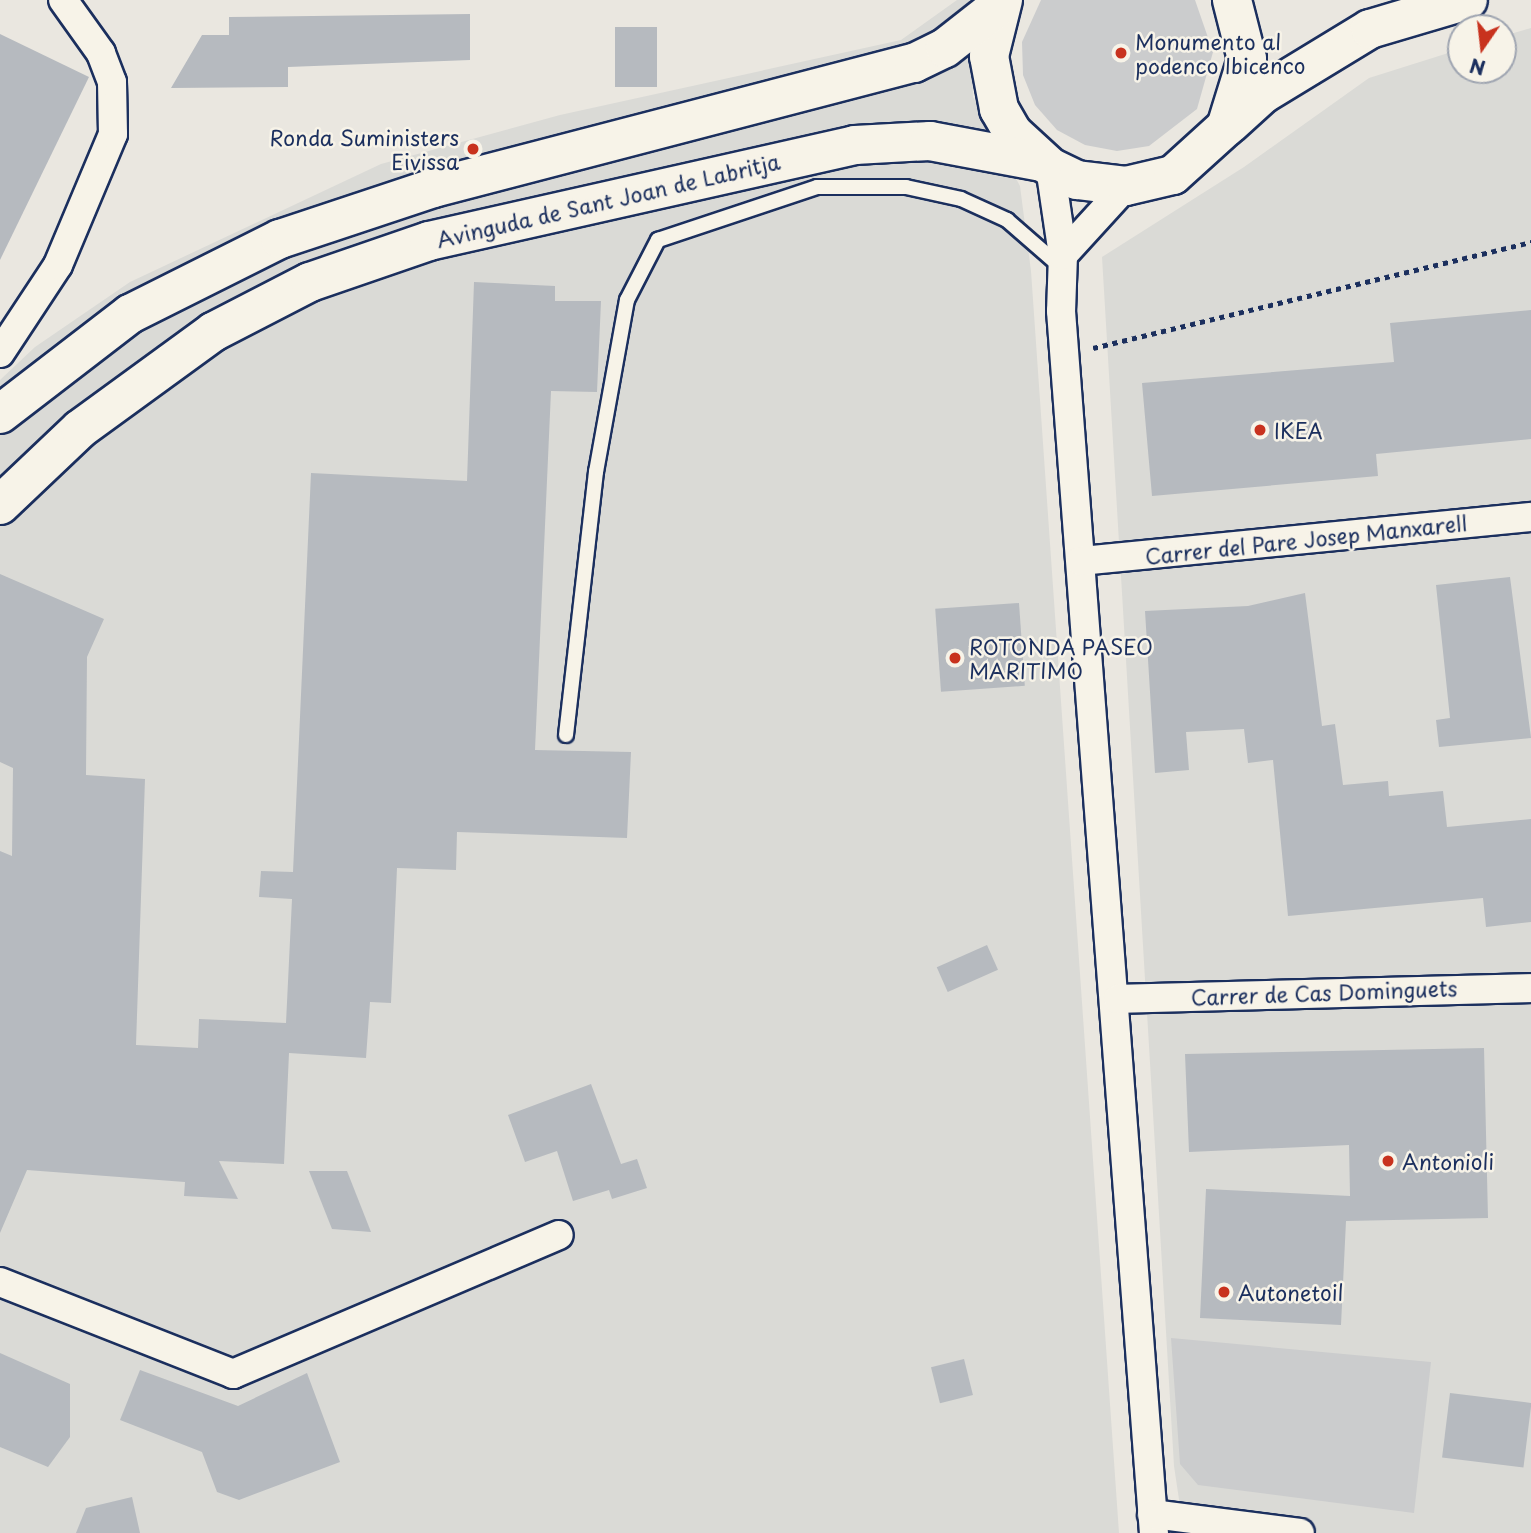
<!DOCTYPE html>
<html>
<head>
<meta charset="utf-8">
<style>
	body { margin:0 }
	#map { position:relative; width:1531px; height:1533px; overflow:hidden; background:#eae7e0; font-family:"Playpen Sans",sans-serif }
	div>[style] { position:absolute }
	.built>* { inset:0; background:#dadad6 }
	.green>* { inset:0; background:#cbcccd }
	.building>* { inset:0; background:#b6babf; transform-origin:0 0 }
	.path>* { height:4.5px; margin-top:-2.25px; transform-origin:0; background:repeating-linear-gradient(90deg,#1b2f5e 0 5px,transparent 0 10px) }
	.roads { filter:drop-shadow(2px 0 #1b2f5e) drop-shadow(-2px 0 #1b2f5e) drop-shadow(0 2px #1b2f5e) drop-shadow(0 -2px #1b2f5e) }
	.lane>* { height:14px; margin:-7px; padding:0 7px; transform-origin:7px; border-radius:7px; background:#f7f3e8 }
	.street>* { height:28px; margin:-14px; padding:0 14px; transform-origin:14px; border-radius:14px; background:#f7f3e8 }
	.secondary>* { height:38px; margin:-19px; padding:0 19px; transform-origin:19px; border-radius:19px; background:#f7f3e8 }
	.dots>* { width:19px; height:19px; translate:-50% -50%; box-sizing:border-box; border:4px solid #f7f3e8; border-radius:50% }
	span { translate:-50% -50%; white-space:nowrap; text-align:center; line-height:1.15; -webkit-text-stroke:5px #f7f3e8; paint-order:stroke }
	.poi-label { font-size:21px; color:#1b2f5e }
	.left { translate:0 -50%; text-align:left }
	.right { translate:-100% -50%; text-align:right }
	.street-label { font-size:21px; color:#1b2f5e }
	.north { position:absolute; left:1447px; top:14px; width:70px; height:70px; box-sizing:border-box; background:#f7f3e8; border:2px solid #9fa5b1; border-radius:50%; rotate:194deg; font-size:19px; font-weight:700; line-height:28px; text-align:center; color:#1b2f5e }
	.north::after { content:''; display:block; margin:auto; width:24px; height:32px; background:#c8321e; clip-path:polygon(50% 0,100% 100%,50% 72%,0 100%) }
</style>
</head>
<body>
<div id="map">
	<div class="built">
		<i style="clip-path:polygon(957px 0,969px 0,973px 97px,1020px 186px,1031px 271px,1119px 1533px,0 1533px,0 380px,35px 347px,130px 282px,381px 164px,560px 115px,901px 40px)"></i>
		<i style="clip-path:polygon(1531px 28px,1531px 1533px,1184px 1533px,1174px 1466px,1102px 257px,1244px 167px,1369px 78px,1461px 49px,1461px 70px,1503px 70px,1503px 36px)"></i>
	</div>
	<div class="green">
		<i style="clip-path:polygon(1041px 0,1195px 0,1213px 52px,1197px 109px,1149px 146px,1117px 151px,1085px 145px,1057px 130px,1035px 105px,1023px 75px,1022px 42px)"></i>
		<i style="clip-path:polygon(1171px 1338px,1431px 1362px,1414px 1513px,1198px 1485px,1180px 1464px)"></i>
	</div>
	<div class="building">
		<i style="clip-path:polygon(470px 14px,470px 60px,288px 67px,288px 87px,171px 88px,202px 35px,229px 35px,229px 17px)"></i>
		<i style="left:657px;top:27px;width:60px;height:42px;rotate:90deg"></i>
		<i style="clip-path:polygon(0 34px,89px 77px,0 260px)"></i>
		<i style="clip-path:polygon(474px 282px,555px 286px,555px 301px,601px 301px,597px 392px,551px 391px,535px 750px,631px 752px,627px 838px,457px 832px,456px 870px,397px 868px,391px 1003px,370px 1002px,366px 1058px,289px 1053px,284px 1164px,219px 1161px,238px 1199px,184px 1196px,185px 1182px,27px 1170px,0 1233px,0 851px,12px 856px,13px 768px,0 762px,0 574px,104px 619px,87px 657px,86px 775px,145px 779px,136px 1045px,198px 1048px,199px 1019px,286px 1023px,292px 899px,259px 897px,261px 871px,293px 872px,311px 473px,467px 481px)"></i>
		<i style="clip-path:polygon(1531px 310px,1531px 439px,1376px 454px,1378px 476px,1152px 496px,1142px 383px,1394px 362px,1390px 323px)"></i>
		<i style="clip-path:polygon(1510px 577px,1531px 738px,1439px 747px,1436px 720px,1450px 718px,1436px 585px)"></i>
		<i style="clip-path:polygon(1305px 593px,1322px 726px,1335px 724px,1343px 785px,1388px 781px,1389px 796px,1443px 791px,1447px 827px,1531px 819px,1531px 922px,1486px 927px,1483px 898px,1288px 916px,1273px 760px,1248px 763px,1244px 729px,1186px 732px,1189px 770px,1155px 773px,1145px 611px,1248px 606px)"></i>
		<i style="left:1019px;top:603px;width:83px;height:84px;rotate:86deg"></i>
		<i style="left:987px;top:945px;width:27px;height:55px;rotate:66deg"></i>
		<i style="clip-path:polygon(1484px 1048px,1488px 1218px,1346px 1221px,1341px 1325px,1200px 1318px,1206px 1189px,1350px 1196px,1349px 1145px,1189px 1152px,1185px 1054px)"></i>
		<i style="clip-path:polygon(591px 1084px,621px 1164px,637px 1159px,647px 1188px,612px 1199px,609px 1190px,573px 1201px,557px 1151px,525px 1162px,508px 1115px)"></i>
		<i style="clip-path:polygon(309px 1171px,347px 1171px,371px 1232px,332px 1229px)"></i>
		<i style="clip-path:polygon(0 1353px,70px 1384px,70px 1437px,48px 1467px,0 1447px)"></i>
		<i style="left:964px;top:1359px;width:37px;height:34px;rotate:76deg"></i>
		<i style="clip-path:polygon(140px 1370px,238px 1406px,307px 1373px,340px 1462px,239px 1500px,217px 1492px,202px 1452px,120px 1420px)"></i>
		<i style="left:1450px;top:1393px;width:82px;height:65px;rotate:7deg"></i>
		<i style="clip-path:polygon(132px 1497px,140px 1533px,76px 1533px,86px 1508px)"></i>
	</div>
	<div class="path">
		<i style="left:1093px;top:348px;width:451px;rotate:-13.6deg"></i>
	</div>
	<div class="roads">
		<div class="lane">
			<i style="left:566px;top:735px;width:265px;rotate:-83.5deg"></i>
			<i style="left:596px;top:472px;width:175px;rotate:-79.8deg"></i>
			<i style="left:627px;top:300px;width:68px;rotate:-62.7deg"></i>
			<i style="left:658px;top:240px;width:168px;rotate:-18.4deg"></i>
			<i style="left:817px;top:187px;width:89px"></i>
			<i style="left:906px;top:187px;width:56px;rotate:12.3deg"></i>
			<i style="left:961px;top:199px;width:51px;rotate:24.5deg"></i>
			<i style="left:1007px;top:220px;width:70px;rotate:41deg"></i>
		</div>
		<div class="street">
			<i style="left:1050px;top:167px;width:89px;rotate:81.6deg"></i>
			<i style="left:1063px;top:255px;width:56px;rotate:92deg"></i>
			<i style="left:1061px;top:311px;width:1226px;rotate:85.65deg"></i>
			<i style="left:1063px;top:255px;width:93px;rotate:-47.6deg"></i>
			<i style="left:0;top:353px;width:105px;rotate:-56.6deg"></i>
			<i style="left:58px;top:265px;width:142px;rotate:-67.2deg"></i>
			<i style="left:113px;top:134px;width:52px;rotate:-91.1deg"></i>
			<i style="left:112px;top:82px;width:31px;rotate:-111deg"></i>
			<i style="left:101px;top:53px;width:65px;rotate:-125.6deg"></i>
			<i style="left:1081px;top:561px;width:452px;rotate:-5.6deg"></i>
			<i style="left:1118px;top:999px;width:413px;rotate:-1.5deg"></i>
			<i style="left:0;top:1282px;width:251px;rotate:21.5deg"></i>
			<i style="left:233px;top:1374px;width:354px;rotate:-23.1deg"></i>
			<i style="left:1152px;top:1514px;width:149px;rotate:7.3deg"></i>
		</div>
		<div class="secondary">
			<i style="left:1003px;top:0;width:58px;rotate:104deg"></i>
			<i style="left:989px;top:56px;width:54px;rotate:79.3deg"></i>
			<i style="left:999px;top:109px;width:28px;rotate:60deg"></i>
			<i style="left:1013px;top:133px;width:50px;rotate:42.6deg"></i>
			<i style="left:1050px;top:167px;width:30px;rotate:26deg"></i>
			<i style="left:1077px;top:180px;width:49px;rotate:7deg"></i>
			<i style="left:1126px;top:186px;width:48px;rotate:-13.2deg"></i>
			<i style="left:1173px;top:175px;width:72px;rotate:-42.2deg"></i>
			<i style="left:1226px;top:127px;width:71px;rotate:-72.8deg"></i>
			<i style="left:1247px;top:59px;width:61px;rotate:-104.3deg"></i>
			<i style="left:1230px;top:124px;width:45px;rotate:-42.3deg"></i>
			<i style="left:1263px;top:94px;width:125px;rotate:-31.3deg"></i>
			<i style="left:1370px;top:29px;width:102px;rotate:-16.5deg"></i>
			<i style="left:0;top:414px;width:164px;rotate:-37.6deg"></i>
			<i style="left:130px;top:314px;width:168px;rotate:-26.6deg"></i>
			<i style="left:280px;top:239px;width:161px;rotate:-18.4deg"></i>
			<i style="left:433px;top:188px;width:497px;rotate:-14.6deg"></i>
			<i style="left:914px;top:63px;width:34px;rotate:-26deg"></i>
			<i style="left:945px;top:48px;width:71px;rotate:-38.2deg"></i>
			<i style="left:0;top:505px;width:110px;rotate:-43.5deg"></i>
			<i style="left:80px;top:429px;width:165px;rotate:-36.1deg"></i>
			<i style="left:213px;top:332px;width:109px;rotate:-27.3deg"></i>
			<i style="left:310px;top:282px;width:126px;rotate:-19deg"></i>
			<i style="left:429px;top:241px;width:437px;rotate:-12.7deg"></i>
			<i style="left:855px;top:145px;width:75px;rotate:-3.1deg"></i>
			<i style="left:930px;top:141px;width:114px;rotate:10.6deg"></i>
		</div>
	</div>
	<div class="dots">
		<i style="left:1121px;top:53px;background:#c8321e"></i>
		<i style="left:473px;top:149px;background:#c8321e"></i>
		<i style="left:1260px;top:430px;background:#c8321e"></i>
		<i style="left:955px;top:658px;background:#c8321e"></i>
		<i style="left:1388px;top:1161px;background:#c8321e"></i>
		<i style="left:1224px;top:1292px;background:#c8321e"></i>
	</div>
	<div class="poi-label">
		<span class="left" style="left:1135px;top:53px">Monumento al<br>podenco Ibicenco</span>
		<span class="right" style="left:459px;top:149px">Ronda Suministers<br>Eivissa</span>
		<span class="left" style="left:1274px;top:430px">IKEA</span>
		<span class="left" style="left:969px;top:658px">ROTONDA PASEO<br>MARITIMO</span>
		<span class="left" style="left:1402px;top:1161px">Antonioli</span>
		<span class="left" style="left:1238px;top:1292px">Autonetoil</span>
	</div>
	<div class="street-label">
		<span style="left:608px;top:200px;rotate:-13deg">Avinguda de Sant Joan de Labritja</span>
		<span style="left:1306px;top:539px;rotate:-6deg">Carrer del Pare Josep Manxarell</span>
		<span style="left:1324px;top:992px;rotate:-2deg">Carrer de Cas Dominguets</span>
	</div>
	<div class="north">N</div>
</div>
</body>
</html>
